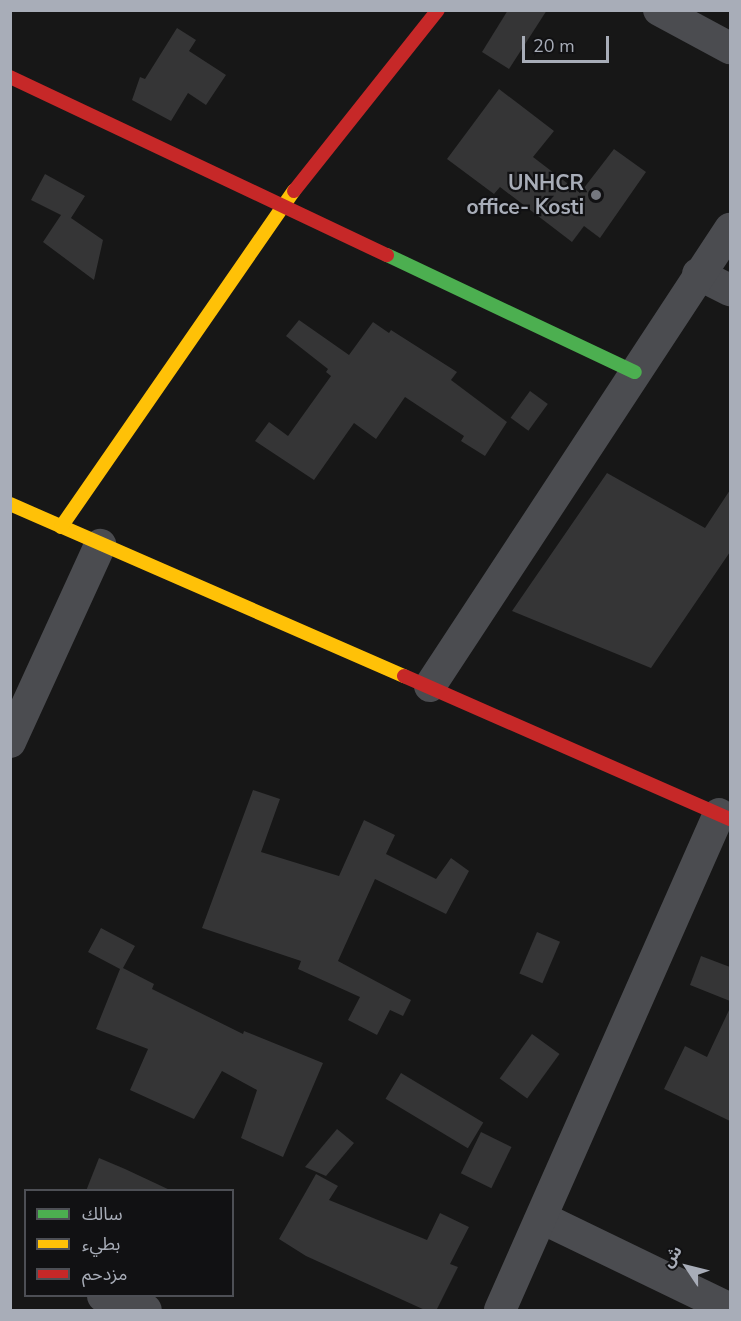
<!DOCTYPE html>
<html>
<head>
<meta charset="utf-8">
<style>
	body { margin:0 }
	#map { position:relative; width:741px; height:1321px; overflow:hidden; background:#171717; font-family:"Nunito Sans","Noto Sans Arabic",sans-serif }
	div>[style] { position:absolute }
	.building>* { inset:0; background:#353536; transform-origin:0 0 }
	.street>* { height:32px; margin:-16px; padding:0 16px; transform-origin:16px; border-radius:16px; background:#4b4c50 }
	.fast>* { height:14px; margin:-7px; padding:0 7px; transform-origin:7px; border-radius:7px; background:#4caf50 }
	.slow>* { height:14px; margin:-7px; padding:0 7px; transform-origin:7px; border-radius:7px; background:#ffc107 }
	.jam>* { height:14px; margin:-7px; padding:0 7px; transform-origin:7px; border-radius:7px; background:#c62828 }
	.dots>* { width:16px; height:16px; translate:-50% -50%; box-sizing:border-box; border:3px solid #111113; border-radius:50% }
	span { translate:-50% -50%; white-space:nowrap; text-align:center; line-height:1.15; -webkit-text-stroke:4.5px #111113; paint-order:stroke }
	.poi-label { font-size:21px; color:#a8adb8; font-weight:700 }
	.right { translate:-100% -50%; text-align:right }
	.frame { position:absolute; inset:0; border:12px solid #a8adb8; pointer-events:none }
	.legend { position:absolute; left:24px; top:1189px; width:210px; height:108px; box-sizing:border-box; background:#111113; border:2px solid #4d4f55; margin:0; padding:8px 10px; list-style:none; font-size:18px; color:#a8adb8 }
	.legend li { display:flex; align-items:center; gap:12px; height:30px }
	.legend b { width:30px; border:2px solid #4d4f55 }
	.north { position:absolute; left:657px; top:1237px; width:60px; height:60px; -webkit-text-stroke:4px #111113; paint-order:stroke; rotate:305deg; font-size:16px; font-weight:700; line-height:24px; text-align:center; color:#a8adb8 }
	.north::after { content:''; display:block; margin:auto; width:21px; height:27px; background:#a8adb8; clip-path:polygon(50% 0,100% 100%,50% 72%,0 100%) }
	.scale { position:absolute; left:522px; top:36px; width:87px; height:27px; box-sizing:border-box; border:3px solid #a8adb8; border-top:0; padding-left:8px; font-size:18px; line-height:21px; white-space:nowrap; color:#a8adb8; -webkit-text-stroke:4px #111113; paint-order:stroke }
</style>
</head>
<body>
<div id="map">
	<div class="building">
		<i style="clip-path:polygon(508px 10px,547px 10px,509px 69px,482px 52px)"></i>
		<i style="clip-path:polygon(177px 28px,196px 40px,189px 51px,226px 75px,206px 105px,188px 93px,171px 121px,132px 100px,140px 77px,145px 79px)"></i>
		<i style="clip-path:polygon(499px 89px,554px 131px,533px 157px,580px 193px,614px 149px,646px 172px,600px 238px,584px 226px,572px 242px,500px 187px,494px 194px,447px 159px)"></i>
		<i style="clip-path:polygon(45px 174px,85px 196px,71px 218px,103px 240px,94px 280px,43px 242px,61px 215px,31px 200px)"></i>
		<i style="clip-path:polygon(299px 320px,349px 355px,373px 322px,389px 333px,391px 330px,457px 372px,451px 380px,507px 422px,485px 456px,461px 441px,464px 436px,405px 397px,376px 439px,354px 423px,314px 480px,255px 441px,269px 422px,288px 436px,331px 376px,326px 372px,328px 369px,286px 336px)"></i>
		<i style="left:530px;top:391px;width:22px;height:33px;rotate:36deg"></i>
		<i style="clip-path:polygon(607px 473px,705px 528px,730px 490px,730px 552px,651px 668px,512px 611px)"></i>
		<i style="clip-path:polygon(253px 790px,280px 799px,261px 852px,339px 876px,364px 820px,395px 835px,386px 854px,436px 879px,451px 858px,469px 871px,446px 914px,375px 879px,338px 961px,411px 1000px,403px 1016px,390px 1010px,377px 1035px,348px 1020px,360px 997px,298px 969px,301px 961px,202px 928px)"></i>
		<i style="clip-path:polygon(101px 928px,135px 946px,123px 968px,154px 984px,152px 989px,243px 1034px,244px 1031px,323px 1063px,283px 1157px,241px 1138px,257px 1090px,222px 1071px,194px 1119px,130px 1090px,148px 1049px,96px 1029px,120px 969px,88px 952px)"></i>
		<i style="left:537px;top:932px;width:25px;height:45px;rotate:23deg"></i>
		<i style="clip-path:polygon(701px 956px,730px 967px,730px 1001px,690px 985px)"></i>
		<i style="clip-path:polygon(730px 1008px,730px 1121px,664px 1089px,685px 1046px,707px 1057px)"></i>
		<i style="left:532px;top:1034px;width:34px;height:55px;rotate:36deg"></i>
		<i style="left:401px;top:1073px;width:96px;height:30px;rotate:31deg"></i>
		<i style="clip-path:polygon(337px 1129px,354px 1143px,326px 1176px,305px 1167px)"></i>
		<i style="left:481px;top:1132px;width:34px;height:46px;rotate:26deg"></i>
		<i style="clip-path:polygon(99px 1158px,125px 1169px,172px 1191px,86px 1191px)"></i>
		<i style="clip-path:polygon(316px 1174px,338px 1186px,329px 1200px,427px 1240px,440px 1213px,469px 1227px,450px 1264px,458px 1267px,436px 1311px,427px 1311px,306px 1256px,279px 1239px)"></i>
	</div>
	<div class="street">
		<i style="left:659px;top:10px;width:81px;rotate:28.2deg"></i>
		<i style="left:698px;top:274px;width:36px;rotate:27deg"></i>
		<i style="left:430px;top:686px;width:547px;rotate:-56.72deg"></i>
		<i style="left:10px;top:742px;width:217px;rotate:-65.4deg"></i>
		<i style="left:542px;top:1218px;width:209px;rotate:25.8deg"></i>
		<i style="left:103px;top:1296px;width:45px;rotate:18deg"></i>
		<i style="left:500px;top:1310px;width:542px;rotate:-66.18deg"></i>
	</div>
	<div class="fast">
		<i style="left:387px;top:255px;width:274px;rotate:25.3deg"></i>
	</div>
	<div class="slow">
		<i style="left:10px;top:504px;width:430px;rotate:23.6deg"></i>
		<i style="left:61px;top:527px;width:409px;rotate:-55.3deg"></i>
	</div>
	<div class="jam">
		<i style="left:10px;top:77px;width:417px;rotate:25.3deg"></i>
		<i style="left:294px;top:191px;width:231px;rotate:-51.5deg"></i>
		<i style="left:404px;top:676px;width:356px;rotate:23.7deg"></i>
	</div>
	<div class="dots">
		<i style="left:596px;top:195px;background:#757880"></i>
	</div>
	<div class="poi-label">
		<span class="right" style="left:584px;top:195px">UNHCR<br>office- Kosti</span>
	</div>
	<div class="frame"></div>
	<ul class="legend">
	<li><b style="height:8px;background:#4caf50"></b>سالك</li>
	<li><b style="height:8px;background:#ffc107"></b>بطيء</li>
	<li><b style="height:8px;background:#c62828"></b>مزدحم</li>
	</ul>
	<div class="north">ش</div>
	<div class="scale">20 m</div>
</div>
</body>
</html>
